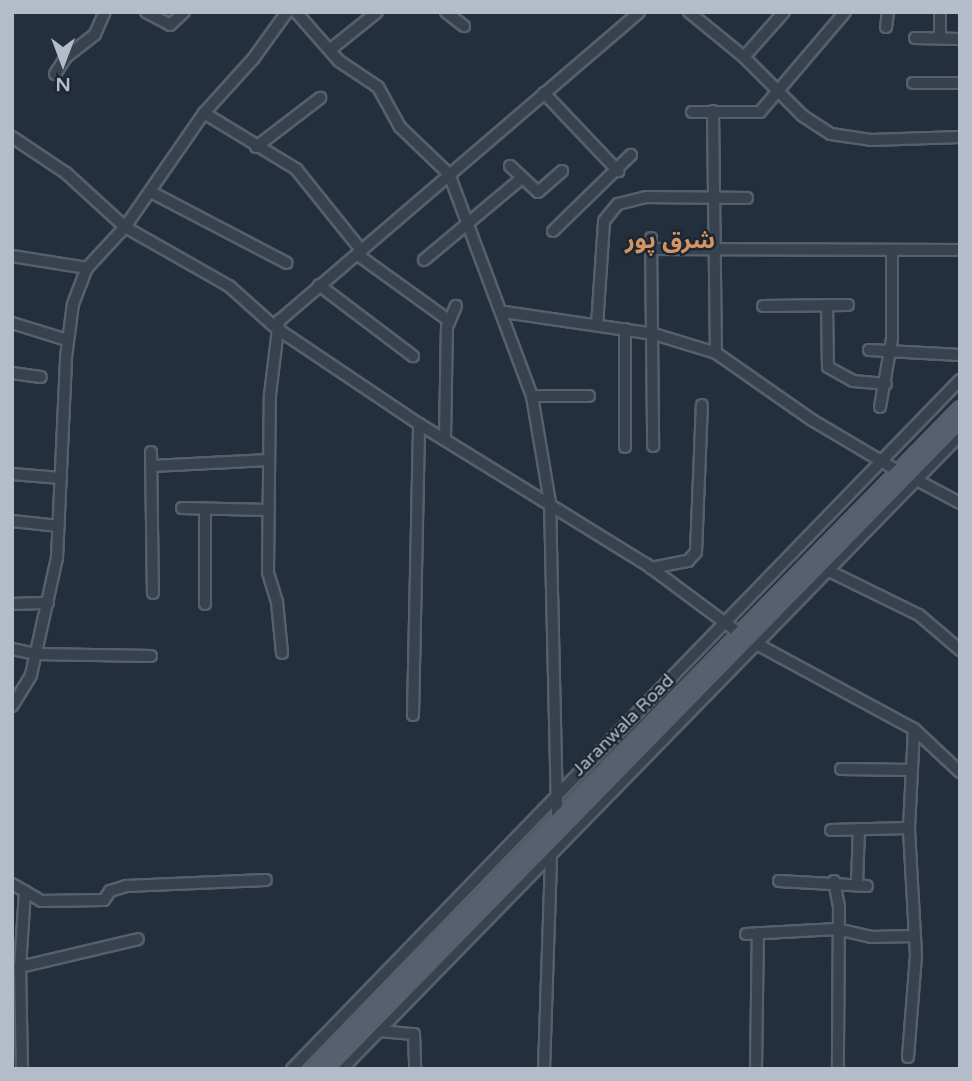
<!DOCTYPE html>
<html>
<head>
<meta charset="utf-8">
<style>
	body { margin:0 }
	#map { position:relative; width:972px; height:1081px; overflow:hidden; background:#242f3e; font-family:"Varela Round","Noto Sans Arabic",sans-serif }
	div>[style] { position:absolute }
	.roads { filter:drop-shadow(2px 0 #565f6c) drop-shadow(-2px 0 #565f6c) drop-shadow(0 2px #565f6c) drop-shadow(0 -2px #565f6c) }
	.minor>* { height:10px; margin:-5px; padding:0 5px; transform-origin:5px; border-radius:5px; background:#38414e }
	.major>* { height:12px; margin:-6px; padding:0 6px; transform-origin:6px; border-radius:6px; background:#56606e }
	span { translate:-50% -50%; white-space:nowrap; text-align:center; line-height:1.15; -webkit-text-stroke:5px #1d2633; paint-order:stroke }
	.street-label { font-size:18px; color:#b4bcc9 }
	.district-label { font-size:24px; color:#d59563; font-weight:700 }
	.frame { position:absolute; inset:0; border:14px solid #b4bcc9; pointer-events:none }
	.north { position:absolute; left:28px; top:28px; width:70px; height:70px; -webkit-text-stroke:5px #1d2633; paint-order:stroke; rotate:180deg; font-size:19px; font-weight:700; line-height:28px; text-align:center; color:#b4bcc9 }
	.north::after { content:''; display:block; margin:auto; width:24px; height:32px; background:#b4bcc9; clip-path:polygon(50% 0,100% 100%,50% 72%,0 100%) }
</style>
</head>
<body>
<div id="map">
	<div class="roads">
		<div class="minor">
			<i style="left:146px;top:12px;width:27px;rotate:28deg"></i>
			<i style="left:170px;top:25px;width:19px;rotate:-43deg"></i>
			<i style="left:296px;top:12px;width:65px;rotate:48.7deg"></i>
			<i style="left:339px;top:61px;width:47px;rotate:33.7deg"></i>
			<i style="left:378px;top:87px;width:46px;rotate:61.2deg"></i>
			<i style="left:400px;top:127px;width:68px;rotate:43.8deg"></i>
			<i style="left:449px;top:174px;width:237px;rotate:69.5deg"></i>
			<i style="left:532px;top:396px;width:108px;rotate:80.4deg"></i>
			<i style="left:550px;top:502px;width:314px;rotate:88.7deg"></i>
			<i style="left:446px;top:12px;width:23px;rotate:38deg"></i>
			<i style="left:689px;top:12px;width:71px;rotate:39.3deg"></i>
			<i style="left:744px;top:57px;width:83px;rotate:45deg"></i>
			<i style="left:803px;top:116px;width:33px;rotate:33deg"></i>
			<i style="left:831px;top:134px;width:40px;rotate:8.5deg"></i>
			<i style="left:871px;top:140px;width:89px;rotate:-1.9deg"></i>
			<i style="left:886px;top:27px;width:15px;rotate:-82deg"></i>
			<i style="left:940px;top:37px;width:25px;rotate:-90deg"></i>
			<i style="left:915px;top:38px;width:45px;rotate:1.3deg"></i>
			<i style="left:331px;top:49px;width:59px;rotate:-38.8deg"></i>
			<i style="left:744px;top:57px;width:60px;rotate:-48.4deg"></i>
			<i style="left:55px;top:74px;width:20px;rotate:-57deg"></i>
			<i style="left:66px;top:57px;width:37px;rotate:-38deg"></i>
			<i style="left:95px;top:34px;width:24px;rotate:-66deg"></i>
			<i style="left:913px;top:83px;width:47px"></i>
			<i style="left:544px;top:93px;width:108px;rotate:46.5deg"></i>
			<i style="left:713px;top:111px;width:242px;rotate:89.3deg"></i>
			<i style="left:692px;top:112px;width:68px"></i>
			<i style="left:760px;top:112px;width:131px;rotate:-49.6deg"></i>
			<i style="left:204px;top:113px;width:108px;rotate:31.3deg"></i>
			<i style="left:296px;top:169px;width:105px;rotate:51.2deg"></i>
			<i style="left:12px;top:137px;width:65px;rotate:33.7deg"></i>
			<i style="left:66px;top:173px;width:80px;rotate:42.5deg"></i>
			<i style="left:125px;top:227px;width:120px;rotate:29.6deg"></i>
			<i style="left:229px;top:286px;width:63px;rotate:41.8deg"></i>
			<i style="left:276px;top:328px;width:172px;rotate:33.9deg"></i>
			<i style="left:419px;top:424px;width:267px;rotate:31.7deg"></i>
			<i style="left:646px;top:564px;width:116px;rotate:36.6deg"></i>
			<i style="left:256px;top:147px;width:81px;rotate:-37.4deg"></i>
			<i style="left:510px;top:166px;width:38px;rotate:43deg"></i>
			<i style="left:538px;top:192px;width:32px;rotate:-41deg"></i>
			<i style="left:151px;top:192px;width:153px;rotate:27.6deg"></i>
			<i style="left:553px;top:231px;width:109px;rotate:-44.3deg"></i>
			<i style="left:651px;top:238px;width:208px;rotate:89.4deg"></i>
			<i style="left:652px;top:249px;width:304px;rotate:0.2deg"></i>
			<i style="left:358px;top:255px;width:111px;rotate:35.8deg"></i>
			<i style="left:12px;top:256px;width:76px;rotate:9.1deg"></i>
			<i style="left:424px;top:260px;width:128px;rotate:-39.9deg"></i>
			<i style="left:319px;top:285px;width:118px;rotate:37.1deg"></i>
			<i style="left:827px;top:305px;width:62px;rotate:89.1deg"></i>
			<i style="left:828px;top:367px;width:29px;rotate:29deg"></i>
			<i style="left:853px;top:381px;width:33px;rotate:5deg"></i>
			<i style="left:763px;top:306px;width:85px;rotate:-0.7deg"></i>
			<i style="left:504px;top:312px;width:152px;rotate:8.3deg"></i>
			<i style="left:654px;top:334px;width:65px;rotate:17deg"></i>
			<i style="left:716px;top:353px;width:117px;rotate:34.9deg"></i>
			<i style="left:812px;top:420px;width:100px;rotate:30.7deg"></i>
			<i style="left:12px;top:323px;width:58px;rotate:17.2deg"></i>
			<i style="left:597px;top:325px;width:104px;rotate:-86.1deg"></i>
			<i style="left:604px;top:221px;width:22px;rotate:-51deg"></i>
			<i style="left:618px;top:204px;width:29px;rotate:-14deg"></i>
			<i style="left:646px;top:197px;width:101px;rotate:0.6deg"></i>
			<i style="left:625px;top:329px;width:118px;rotate:90deg"></i>
			<i style="left:869px;top:350px;width:91px;rotate:3.1deg"></i>
			<i style="left:12px;top:373px;width:29px;rotate:8deg"></i>
			<i style="left:532px;top:396px;width:57px"></i>
			<i style="left:880px;top:407px;width:69px;rotate:-80deg"></i>
			<i style="left:892px;top:339px;width:89px;rotate:-90deg"></i>
			<i style="left:445px;top:438px;width:111px;rotate:-89deg"></i>
			<i style="left:447px;top:327px;width:23px;rotate:-67deg"></i>
			<i style="left:151px;top:452px;width:141px;rotate:89.2deg"></i>
			<i style="left:152px;top:466px;width:117px;rotate:-2.9deg"></i>
			<i style="left:12px;top:474px;width:49px;rotate:4.7deg"></i>
			<i style="left:911px;top:477px;width:55px;rotate:28deg"></i>
			<i style="left:182px;top:508px;width:87px;rotate:1.3deg"></i>
			<i style="left:205px;top:509px;width:95px;rotate:90deg"></i>
			<i style="left:12px;top:521px;width:47px;rotate:6.1deg"></i>
			<i style="left:651px;top:568px;width:38px;rotate:-11deg"></i>
			<i style="left:688px;top:561px;width:12px;rotate:-48deg"></i>
			<i style="left:696px;top:552px;width:147px;rotate:-87.7deg"></i>
			<i style="left:827px;top:570px;width:102px;rotate:26.1deg"></i>
			<i style="left:919px;top:615px;width:54px;rotate:40.5deg"></i>
			<i style="left:12px;top:604px;width:36px;rotate:-2deg"></i>
			<i style="left:751px;top:641px;width:185px;rotate:28.4deg"></i>
			<i style="left:914px;top:729px;width:63px;rotate:43.1deg"></i>
			<i style="left:12px;top:649px;width:25px;rotate:12deg"></i>
			<i style="left:36px;top:654px;width:115px;rotate:1deg"></i>
			<i style="left:282px;top:653px;width:51px;rotate:-95.6deg"></i>
			<i style="left:277px;top:602px;width:31px;rotate:-107deg"></i>
			<i style="left:268px;top:572px;width:177px;rotate:-89.4deg"></i>
			<i style="left:270px;top:395px;width:75px;rotate:-83.1deg"></i>
			<i style="left:279px;top:321px;width:474px;rotate:-40.6deg"></i>
			<i style="left:12px;top:706px;width:36px;rotate:-58deg"></i>
			<i style="left:31px;top:675px;width:120px;rotate:-77.5deg"></i>
			<i style="left:57px;top:558px;width:201px;rotate:-87.4deg"></i>
			<i style="left:66px;top:357px;width:53px;rotate:-82.5deg"></i>
			<i style="left:73px;top:304px;width:39px;rotate:-69deg"></i>
			<i style="left:87px;top:268px;width:56px;rotate:-47.2deg"></i>
			<i style="left:125px;top:227px;width:139px;rotate:-55.3deg"></i>
			<i style="left:204px;top:113px;width:73px;rotate:-47.8deg"></i>
			<i style="left:253px;top:59px;width:58px;rotate:-54.1deg"></i>
			<i style="left:413px;top:715px;width:291px;rotate:-88.8deg"></i>
			<i style="left:841px;top:769px;width:71px;rotate:0.8deg"></i>
			<i style="left:831px;top:830px;width:78px;rotate:-1.5deg"></i>
			<i style="left:779px;top:881px;width:88px;rotate:3.3deg"></i>
			<i style="left:834px;top:881px;width:25px;rotate:79deg"></i>
			<i style="left:839px;top:906px;width:163px;rotate:90.4deg"></i>
			<i style="left:857px;top:883px;width:54px;rotate:-87.9deg"></i>
			<i style="left:12px;top:884px;width:34px;rotate:30deg"></i>
			<i style="left:41px;top:901px;width:63px;rotate:-0.9deg"></i>
			<i style="left:104px;top:900px;width:11px;rotate:-56deg"></i>
			<i style="left:110px;top:891px;width:17px;rotate:-17deg"></i>
			<i style="left:126px;top:886px;width:140px;rotate:-2.5deg"></i>
			<i style="left:746px;top:934px;width:91px;rotate:-3.1deg"></i>
			<i style="left:837px;top:929px;width:35px;rotate:13deg"></i>
			<i style="left:871px;top:937px;width:43px;rotate:-1.3deg"></i>
			<i style="left:20px;top:967px;width:121px;rotate:-13.3deg"></i>
			<i style="left:378px;top:1031px;width:36px;rotate:5deg"></i>
			<i style="left:414px;top:1034px;width:35px;rotate:88deg"></i>
			<i style="left:908px;top:1057px;width:102px;rotate:-85.5deg"></i>
			<i style="left:916px;top:955px;width:127px;rotate:-93.2deg"></i>
			<i style="left:909px;top:828px;width:99px;rotate:-87.1deg"></i>
			<i style="left:22px;top:1069px;width:102px;rotate:-91.1deg"></i>
			<i style="left:20px;top:967px;width:76px;rotate:-86.2deg"></i>
			<i style="left:292px;top:1069px;width:960px;rotate:-45.89deg"></i>
			<i style="left:342px;top:1069px;width:885px;rotate:-45.73deg"></i>
			<i style="left:544px;top:1069px;width:215px;rotate:-88.1deg"></i>
			<i style="left:756px;top:1069px;width:136px;rotate:-89.2deg"></i>
		</div>
		<div class="major">
			<i style="left:313px;top:1069px;width:925px;rotate:-45.61deg"></i>
			<i style="left:329px;top:1069px;width:903px;rotate:-45.67deg"></i>
		</div>
	</div>
	<div class="street-label">
		<span style="left:623px;top:725px;rotate:-45deg">Jaranwala Road</span>
	</div>
	<div class="district-label">
		<span style="left:670px;top:241px">شرق پور</span>
	</div>
	<div class="frame"></div>
	<div class="north">N</div>
</div>
</body>
</html>
